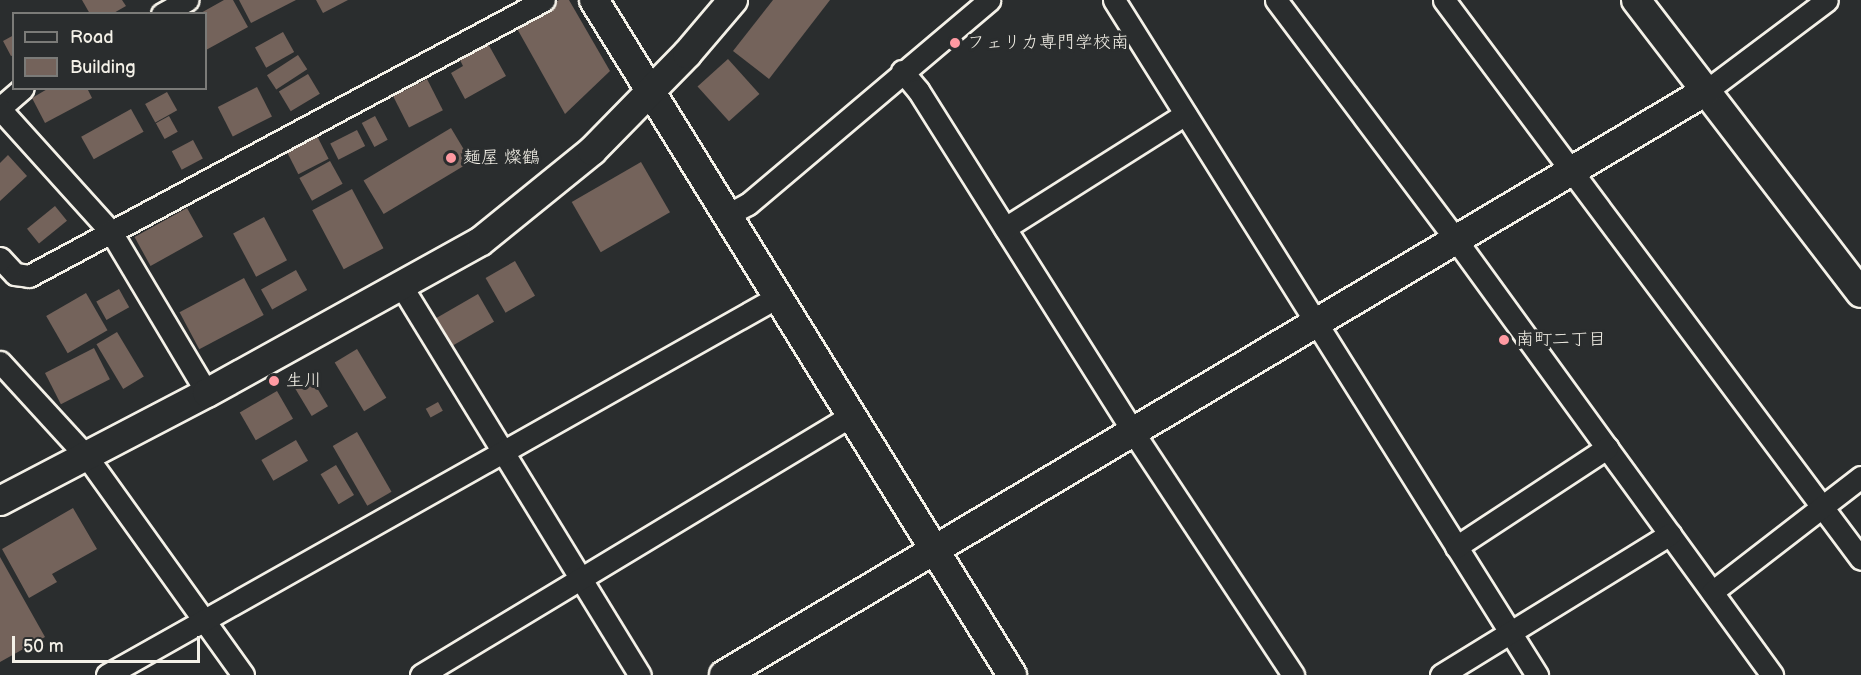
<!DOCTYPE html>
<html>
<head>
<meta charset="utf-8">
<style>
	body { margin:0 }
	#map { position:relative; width:1861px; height:675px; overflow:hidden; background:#2a2d2e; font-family:"Balsamiq Sans","Klee One",sans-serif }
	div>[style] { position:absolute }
	.building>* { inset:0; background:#74635b; transform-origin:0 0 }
	.roads { filter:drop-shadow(2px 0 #f4f1e8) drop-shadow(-2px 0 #f4f1e8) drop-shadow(0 2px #f4f1e8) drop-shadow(0 -2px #f4f1e8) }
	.street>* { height:21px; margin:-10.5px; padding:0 10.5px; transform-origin:10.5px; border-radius:10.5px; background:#2a2d2e }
	.secondary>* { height:28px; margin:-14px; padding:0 14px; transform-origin:14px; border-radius:14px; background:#2a2d2e }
	.dots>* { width:16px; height:16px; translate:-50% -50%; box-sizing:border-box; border:3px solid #2a2d2e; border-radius:50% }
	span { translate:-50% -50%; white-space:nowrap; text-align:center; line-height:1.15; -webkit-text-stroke:6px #2a2d2e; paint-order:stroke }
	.poi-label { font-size:18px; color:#f4f1e8 }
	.left { translate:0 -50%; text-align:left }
	.legend { position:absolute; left:12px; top:12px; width:195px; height:78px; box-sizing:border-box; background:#2a2d2e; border:2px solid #7b7b78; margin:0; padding:8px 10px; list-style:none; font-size:18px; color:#f4f1e8 }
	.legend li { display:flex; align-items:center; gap:12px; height:30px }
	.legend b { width:30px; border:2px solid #7b7b78 }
	.scale { position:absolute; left:12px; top:636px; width:188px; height:27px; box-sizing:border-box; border:3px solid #f4f1e8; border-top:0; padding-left:8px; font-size:18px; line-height:21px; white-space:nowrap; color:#f4f1e8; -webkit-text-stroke:4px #2a2d2e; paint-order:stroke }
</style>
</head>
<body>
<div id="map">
	<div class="building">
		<i style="clip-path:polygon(82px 0,122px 0,126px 6px,112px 14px,90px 14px)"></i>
		<i style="clip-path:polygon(224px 0,233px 0,248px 27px,206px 50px,206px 14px,199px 14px)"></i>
		<i style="clip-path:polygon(239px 0,296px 0,251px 23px)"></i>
		<i style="clip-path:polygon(316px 0,348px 0,323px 13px)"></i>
		<i style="clip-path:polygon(559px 0,569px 0,610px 71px,565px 114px,515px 25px)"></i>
		<i style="clip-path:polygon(773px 0,830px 0,769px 79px,733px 51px)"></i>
		<i style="left:283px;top:32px;width:23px;height:32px;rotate:61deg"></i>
		<i style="clip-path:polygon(14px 35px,14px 55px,11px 56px,3px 41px)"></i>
		<i style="clip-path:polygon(487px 42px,506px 76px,465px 99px,451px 73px,463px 66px,459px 58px)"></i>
		<i style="left:298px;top:55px;width:17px;height:37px;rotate:57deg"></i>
		<i style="left:728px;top:59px;width:47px;height:41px;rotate:48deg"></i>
		<i style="left:308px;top:74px;width:23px;height:34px;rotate:59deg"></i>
		<i style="left:427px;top:79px;width:35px;height:38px;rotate:63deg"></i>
		<i style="left:257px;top:87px;width:33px;height:44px;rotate:63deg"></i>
		<i style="clip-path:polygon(49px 88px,87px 88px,92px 98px,45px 123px,32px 98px)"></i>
		<i style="left:167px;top:92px;width:21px;height:25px;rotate:61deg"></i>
		<i style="left:131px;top:109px;width:26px;height:57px;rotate:61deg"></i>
		<i style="left:169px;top:116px;width:18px;height:15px;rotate:61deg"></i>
		<i style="left:375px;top:116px;width:27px;height:15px;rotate:62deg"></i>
		<i style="left:451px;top:128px;width:39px;height:102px;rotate:59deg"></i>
		<i style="left:357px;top:130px;width:18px;height:30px;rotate:63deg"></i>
		<i style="left:315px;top:132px;width:30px;height:34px;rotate:63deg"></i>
		<i style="left:193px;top:140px;width:21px;height:24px;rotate:62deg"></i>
		<i style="clip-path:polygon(8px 155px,27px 176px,0 201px,0 163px)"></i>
		<i style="left:330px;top:161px;width:26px;height:35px;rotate:61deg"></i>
		<i style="left:641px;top:162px;width:58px;height:80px;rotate:60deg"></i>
		<i style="left:352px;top:189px;width:67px;height:45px;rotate:62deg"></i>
		<i style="left:55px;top:206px;width:19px;height:36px;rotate:51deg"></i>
		<i style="left:187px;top:208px;width:33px;height:60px;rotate:61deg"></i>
		<i style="left:264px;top:217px;width:49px;height:35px;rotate:62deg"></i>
		<i style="left:515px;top:261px;width:40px;height:34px;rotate:60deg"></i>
		<i style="left:296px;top:270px;width:23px;height:40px;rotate:61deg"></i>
		<i style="left:244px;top:278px;width:42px;height:73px;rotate:62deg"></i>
		<i style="left:119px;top:289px;width:21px;height:26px;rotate:61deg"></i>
		<i style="left:86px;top:293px;width:43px;height:46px;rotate:60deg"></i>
		<i style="left:478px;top:294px;width:32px;height:50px;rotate:60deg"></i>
		<i style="left:117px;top:332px;width:52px;height:24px;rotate:59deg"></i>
		<i style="left:94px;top:348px;width:35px;height:55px;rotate:63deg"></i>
		<i style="left:357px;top:349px;width:57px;height:26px;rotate:59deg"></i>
		<i style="left:311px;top:378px;width:33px;height:19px;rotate:59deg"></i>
		<i style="left:277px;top:391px;width:32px;height:43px;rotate:60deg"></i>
		<i style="left:438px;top:402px;width:10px;height:14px;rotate:61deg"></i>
		<i style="left:357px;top:432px;width:69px;height:28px;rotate:60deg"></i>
		<i style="left:296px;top:440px;width:24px;height:40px;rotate:60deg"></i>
		<i style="left:336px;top:465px;width:35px;height:18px;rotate:59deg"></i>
		<i style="clip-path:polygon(73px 508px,97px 549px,52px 574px,57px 582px,29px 598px,2px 549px)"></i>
		<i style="clip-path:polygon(0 557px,45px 637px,0 662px)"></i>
	</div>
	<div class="roads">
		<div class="street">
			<i style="left:1114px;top:0;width:797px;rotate:57.93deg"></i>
			<i style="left:1276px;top:0;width:300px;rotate:53.1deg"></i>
			<i style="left:1456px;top:240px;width:538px;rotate:54deg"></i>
			<i style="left:1444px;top:0;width:697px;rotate:53.28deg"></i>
			<i style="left:162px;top:14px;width:29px;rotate:-29deg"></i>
			<i style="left:902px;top:71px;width:25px;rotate:50deg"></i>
			<i style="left:918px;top:90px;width:404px;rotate:57.8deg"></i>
			<i style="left:1133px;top:432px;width:291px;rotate:56.6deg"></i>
			<i style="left:1706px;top:91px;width:151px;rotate:-36.9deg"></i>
			<i style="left:0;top:108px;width:30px;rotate:-41deg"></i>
			<i style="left:0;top:109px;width:166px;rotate:47.9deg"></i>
			<i style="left:111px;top:232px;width:187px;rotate:59.2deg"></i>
			<i style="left:729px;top:214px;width:21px;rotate:-28deg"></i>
			<i style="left:748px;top:204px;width:316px;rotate:-40.2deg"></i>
			<i style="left:1005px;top:228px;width:213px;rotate:-32.3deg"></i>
			<i style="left:0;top:258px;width:22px;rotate:47deg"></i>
			<i style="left:15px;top:274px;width:14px;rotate:8deg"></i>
			<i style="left:29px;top:276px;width:584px;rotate:-28.19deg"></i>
			<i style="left:402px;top:287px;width:455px;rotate:58.5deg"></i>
			<i style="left:0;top:362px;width:129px;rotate:47.5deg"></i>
			<i style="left:87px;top:457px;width:268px;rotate:54.4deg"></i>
			<i style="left:1456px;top:547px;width:181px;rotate:-33.3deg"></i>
			<i style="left:1712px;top:592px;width:188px;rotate:-37.7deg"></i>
			<i style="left:107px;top:675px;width:772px;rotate:-29.42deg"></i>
			<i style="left:421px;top:675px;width:503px;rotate:-31.1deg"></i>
			<i style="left:1441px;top:675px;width:269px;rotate:-31.6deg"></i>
		</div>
		<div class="secondary">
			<i style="left:594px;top:0;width:794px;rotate:58.23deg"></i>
			<i style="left:1636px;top:0;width:369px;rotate:52.5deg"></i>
			<i style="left:0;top:501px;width:233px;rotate:-27.6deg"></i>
			<i style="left:207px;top:393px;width:313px;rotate:-29deg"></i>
			<i style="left:481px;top:241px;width:143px;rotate:-39deg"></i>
			<i style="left:592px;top:151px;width:136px;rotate:-45.6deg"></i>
			<i style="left:687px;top:54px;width:71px;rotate:-49.6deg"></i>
			<i style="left:724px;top:675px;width:1143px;rotate:-30.74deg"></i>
		</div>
	</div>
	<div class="dots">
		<i style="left:955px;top:43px;background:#ff9aa2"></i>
		<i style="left:451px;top:158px;background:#ff9aa2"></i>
		<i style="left:1504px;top:340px;background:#ff9aa2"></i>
		<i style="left:274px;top:381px;background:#ff9aa2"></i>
	</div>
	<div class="poi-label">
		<span class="left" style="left:967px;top:43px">フェリカ専門学校南</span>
		<span class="left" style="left:463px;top:158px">麺屋 燦鶴</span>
		<span class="left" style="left:1516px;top:340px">南町二丁目</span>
		<span class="left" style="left:286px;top:381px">生川</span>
	</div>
	<ul class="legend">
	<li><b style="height:8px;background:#2a2d2e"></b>Road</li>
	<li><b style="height:16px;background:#74635b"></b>Building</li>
	</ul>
	<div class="scale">50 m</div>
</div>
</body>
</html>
